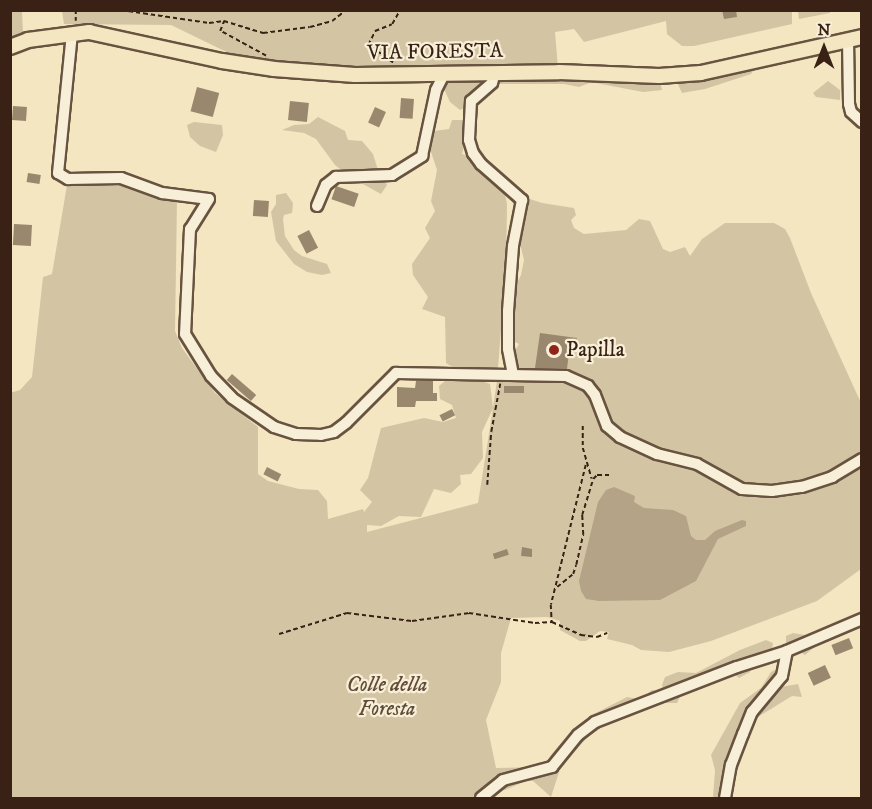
<!DOCTYPE html>
<html>
<head>
<meta charset="utf-8">
<style>
	body { margin:0 }
	#map { position:relative; width:872px; height:809px; overflow:hidden; background:#f3e6c1; font-family:"IM FELL DW Pica",serif }
	div>[style] { position:absolute }
	.green>* { inset:0; background:#d3c5a4 }
	.water>* { inset:0; background:#b4a387 }
	.building>* { inset:0; background:#9a886e; transform-origin:0 0 }
	.path>* { height:1.5px; margin-top:-0.75px; transform-origin:0; background:repeating-linear-gradient(90deg,#392215 0 4.5px,transparent 0 7.5px) }
	.roads { filter:drop-shadow(2px 0 #685340) drop-shadow(-2px 0 #685340) drop-shadow(0 2px #685340) drop-shadow(0 -2px #685340) }
	.minor>* { height:10px; margin:-5px; padding:0 5px; transform-origin:5px; border-radius:5px; background:#f7efd7 }
	.major>* { height:14px; margin:-7px; padding:0 7px; transform-origin:7px; border-radius:7px; background:#f3e6c1 }
	.dots>* { width:16px; height:16px; translate:-50% -50%; box-sizing:border-box; border:3px solid #f7efd7; border-radius:50% }
	span { translate:-50% -50%; white-space:nowrap; text-align:center; line-height:1.15; -webkit-text-stroke:4.5px #f7efd7; paint-order:stroke }
	.street-label { font-size:21px; color:#392215 }
	.poi-label { font-size:21px; color:#392215 }
	.left { translate:0 -50%; text-align:left }
	.park-label { font-size:21px; color:#604b39; font-style:italic }
	.frame { position:absolute; inset:0; border:12px solid #392215; pointer-events:none }
	.north { position:absolute; left:794px; top:18px; width:60px; height:60px; -webkit-text-stroke:4px #f7efd7; paint-order:stroke; rotate:0deg; font-size:16px; font-weight:700; line-height:24px; text-align:center; color:#392215 }
	.north::after { content:''; display:block; margin:auto; width:21px; height:27px; background:#392215; clip-path:polygon(50% 0,100% 100%,50% 72%,0 100%) }
</style>
</head>
<body>
<div id="map">
	<div class="green">
		<i style="clip-path:polygon(11px 10px,22px 11px,23px 33px,11px 39px)"></i>
		<i style="clip-path:polygon(792px 10px,792px 24px,694px 46px,682px 46px,667px 34px,666px 21px,584px 42px,574px 29px,555px 32px,558px 68px,426px 69px,276px 65px,241px 59px,171px 25px,64px 24px,62px 11px)"></i>
		<i style="clip-path:polygon(798px 11px,830px 11px,830px 13px,799px 19px)"></i>
		<i style="clip-path:polygon(745px 65px,755px 68px,751px 74px,705px 89px,682px 93px,677px 82px,679px 78px)"></i>
		<i style="clip-path:polygon(581px 73px,589px 83px,579px 87px,564px 84px,481px 84px,472px 91px,467px 107px,460px 110px,450px 102px,444px 89px,427px 81px,431px 76px)"></i>
		<i style="clip-path:polygon(596px 76px,660px 82px,662px 90px,643px 92px,596px 83px)"></i>
		<i style="clip-path:polygon(828px 81px,840px 90px,840px 100px,816px 97px,813px 93px)"></i>
		<i style="clip-path:polygon(318px 117px,345px 131px,348px 140px,362px 141px,373px 154px,378px 170px,387px 185px,381px 194px,350px 177px,335px 165px,316px 139px,304px 133px,282px 130px,294px 125px,309px 124px)"></i>
		<i style="clip-path:polygon(452px 120px,464px 120px,465px 141px,462px 154px,469px 156px,504px 190px,507px 204px,506px 268px,498px 368px,454px 368px,446px 363px,445px 317px,422px 309px,428px 297px,413px 275px,412px 264px,430px 238px,425px 228px,435px 211px,431px 201px,437px 170px,428px 143px,434px 131px,449px 129px)"></i>
		<i style="clip-path:polygon(194px 122px,222px 125px,223px 135px,216px 152px,200px 146px,190px 137px,187px 125px)"></i>
		<i style="clip-path:polygon(evenodd,122px 184px,177px 200px,175px 331px,182px 348px,215px 393px,258px 427px,258px 474px,268px 481px,299px 489px,318px 490px,327px 501px,328px 519px,363px 509px,364px 512px,372px 502px,360px 490px,368px 478px,381px 428px,424px 418px,443px 422px,456px 418px,452px 405px,440px 399px,439px 386px,451px 376px,471px 377px,490px 384px,493px 408px,497px 381px,519px 344px,515px 342px,509px 327px,513px 292px,521px 275px,524px 260px,518px 235px,521px 217px,511px 200px,516px 190px,524px 197px,542px 203px,574px 208px,576px 215px,571px 220px,574px 228px,584px 234px,626px 230px,639px 219px,650px 221px,663px 249px,670px 252px,685px 247px,690px 256px,702px 239px,725px 223px,774px 223px,785px 229px,790px 238px,811px 293px,861px 403px,861px 569px,817px 601px,711px 641px,669px 652px,641px 650px,632px 645px,607px 639px,609px 632px,600px 631px,586px 641px,580px 641px,560px 630px,560px 621px,547px 617px,511px 618px,501px 653px,501px 682px,486px 720px,496px 768px,536px 767px,548px 764px,551px 755px,574px 728px,592px 715px,627px 697px,639px 699px,641px 706px,598px 726px,561px 766px,551px 797px,533px 781px,526px 781px,505px 790px,486px 786px,483px 798px,11px 798px,10px 393px,20px 390px,32px 377px,43px 277px,52px 274px,67px 185px,122px 184px,493px 408px,478px 503px,367px 532px,367px 525px,381px 526px,399px 516px,421px 517px,434px 489px,451px 493px,461px 484px,460px 475px,471px 474px,483px 458px,482px 432px,493px 408px)"></i>
		<i style="clip-path:polygon(286px 193px,293px 203px,292px 213px,284px 215px,283px 219px,285px 236px,294px 250px,302px 256px,327px 264px,331px 273px,322px 275px,307px 272px,294px 264px,276px 241px,271px 212px,276px 204px,276px 195px)"></i>
		<i style="clip-path:polygon(793px 633px,805px 635px,817px 645px,805px 655px,786px 643px,786px 636px)"></i>
		<i style="clip-path:polygon(766px 640px,773px 643px,772px 649px,749px 659px,750px 672px,739px 678px,730px 670px,715px 674px,719px 680px,702px 688px,692px 681px,683px 690px,677px 703px,650px 703px,648px 693px,652px 690px,664px 692px,662px 685px,665px 677px,678px 672px,696px 673px,740px 650px)"></i>
		<i style="clip-path:polygon(780px 667px,789px 671px,779px 684px,781px 687px,798px 684px,802px 697px,792px 696px,753px 720px,741px 722px,726px 768px,723px 798px,713px 798px,715px 770px,711px 755px,740px 703px,761px 688px,771px 672px)"></i>
	</div>
	<div class="water">
		<i style="clip-path:polygon(614px 487px,635px 496px,634px 502px,644px 508px,673px 510px,686px 516px,691px 536px,696px 540px,705px 540px,715px 531px,742px 520px,746px 521px,746px 526px,718px 539px,696px 581px,660px 600px,599px 601px,586px 599px,581px 591px,579px 581px,598px 502px,606px 490px)"></i>
	</div>
	<div class="building">
		<i style="clip-path:polygon(722px 10px,736px 10px,737px 17px,724px 19px)"></i>
		<i style="left:197px;top:87px;width:23px;height:25px;rotate:15deg"></i>
		<i style="left:401px;top:98px;width:13px;height:20px;rotate:4deg"></i>
		<i style="left:290px;top:101px;width:19px;height:19px;rotate:6deg"></i>
		<i style="left:13px;top:106px;width:14px;height:14px;rotate:4deg"></i>
		<i style="left:375px;top:107px;width:12px;height:17px;rotate:24deg"></i>
		<i style="left:28px;top:173px;width:13px;height:9px;rotate:9deg"></i>
		<i style="left:336px;top:186px;width:24px;height:14px;rotate:19deg"></i>
		<i style="left:254px;top:200px;width:15px;height:16px;rotate:4deg"></i>
		<i style="left:14px;top:224px;width:18px;height:21px;rotate:3deg"></i>
		<i style="left:309px;top:230px;width:20px;height:13px;rotate:63deg"></i>
		<i style="clip-path:polygon(540px 333px,577px 338px,576px 345px,570px 344px,567px 369px,535px 368px)"></i>
		<i style="left:232px;top:374px;width:32px;height:8px;rotate:41deg"></i>
		<i style="clip-path:polygon(416px 381px,433px 381px,433px 393px,437px 393px,437px 401px,416px 401px,415px 407px,397px 407px,397px 387px,415px 388px)"></i>
		<i style="left:504px;top:386px;width:20px;height:7px"></i>
		<i style="left:452px;top:409px;width:7px;height:14px;rotate:63deg"></i>
		<i style="left:267px;top:467px;width:16px;height:8px;rotate:27deg"></i>
		<i style="clip-path:polygon(522px 547px,532px 549px,532px 557px,521px 556px)"></i>
		<i style="left:507px;top:549px;width:6px;height:15px;rotate:72deg"></i>
		<i style="left:849px;top:638px;width:11px;height:19px;rotate:68deg"></i>
		<i style="left:825px;top:665px;width:14px;height:19px;rotate:65deg"></i>
	</div>
	<div class="path">
		<i style="left:76px;top:10px;width:11px;rotate:90deg"></i>
		<i style="left:121px;top:10px;width:89px;rotate:8.4deg"></i>
		<i style="left:209px;top:23px;width:15px;rotate:-8deg"></i>
		<i style="left:266px;top:56px;width:52px;rotate:-151.5deg"></i>
		<i style="left:220px;top:31px;width:11px;rotate:-68deg"></i>
		<i style="left:224px;top:21px;width:41px;rotate:17.1deg"></i>
		<i style="left:263px;top:33px;width:47px;rotate:-7.3deg"></i>
		<i style="left:310px;top:27px;width:23px;rotate:-15deg"></i>
		<i style="left:332px;top:21px;width:18px;rotate:-38deg"></i>
		<i style="left:393px;top:63px;width:31px;rotate:-144deg"></i>
		<i style="left:368px;top:45px;width:16px;rotate:-63deg"></i>
		<i style="left:375px;top:31px;width:18px;rotate:-22deg"></i>
		<i style="left:392px;top:24px;width:16px;rotate:-60deg"></i>
		<i style="left:583px;top:426px;width:22px;rotate:90deg"></i>
		<i style="left:583px;top:448px;width:32px;rotate:74deg"></i>
		<i style="left:586px;top:465px;width:144px;rotate:104deg"></i>
		<i style="left:551px;top:605px;width:17px;rotate:87deg"></i>
		<i style="left:552px;top:622px;width:32px;rotate:24deg"></i>
		<i style="left:581px;top:635px;width:16px;rotate:7deg"></i>
		<i style="left:597px;top:637px;width:11px;rotate:-22deg"></i>
		<i style="left:487px;top:485px;width:53px;rotate:-85.7deg"></i>
		<i style="left:491px;top:432px;width:49px;rotate:-79.4deg"></i>
		<i style="left:557px;top:587px;width:21px;rotate:-39deg"></i>
		<i style="left:573px;top:574px;width:9px;rotate:-72deg"></i>
		<i style="left:576px;top:565px;width:31px;rotate:-77deg"></i>
		<i style="left:583px;top:535px;width:20px;rotate:-93deg"></i>
		<i style="left:582px;top:515px;width:38px;rotate:-73deg"></i>
		<i style="left:593px;top:479px;width:6px;rotate:-45deg"></i>
		<i style="left:597px;top:475px;width:12px"></i>
		<i style="left:279px;top:634px;width:71px;rotate:-17.2deg"></i>
		<i style="left:347px;top:613px;width:65px;rotate:7deg"></i>
		<i style="left:412px;top:621px;width:58px;rotate:-8deg"></i>
		<i style="left:469px;top:613px;width:67px;rotate:8.6deg"></i>
		<i style="left:535px;top:623px;width:17px;rotate:-3deg"></i>
	</div>
	<div class="roads">
		<div class="minor">
			<i style="left:72px;top:33px;width:141px;rotate:95.7deg"></i>
			<i style="left:58px;top:173px;width:12px;rotate:31deg"></i>
			<i style="left:68px;top:179px;width:53px;rotate:-1.1deg"></i>
			<i style="left:121px;top:178px;width:44px;rotate:20.1deg"></i>
			<i style="left:162px;top:193px;width:47px;rotate:7.3deg"></i>
			<i style="left:209px;top:199px;width:36px;rotate:122deg"></i>
			<i style="left:190px;top:229px;width:105px;rotate:92.7deg"></i>
			<i style="left:185px;top:334px;width:49px;rotate:58.2deg"></i>
			<i style="left:211px;top:376px;width:30px;rotate:46deg"></i>
			<i style="left:232px;top:398px;width:51px;rotate:34.6deg"></i>
			<i style="left:274px;top:427px;width:23px;rotate:18deg"></i>
			<i style="left:296px;top:434px;width:25px;rotate:2deg"></i>
			<i style="left:321px;top:435px;width:13px;rotate:-13deg"></i>
			<i style="left:334px;top:432px;width:15px;rotate:-37deg"></i>
			<i style="left:346px;top:423px;width:71px;rotate:-45deg"></i>
			<i style="left:396px;top:373px;width:170px;rotate:1deg"></i>
			<i style="left:566px;top:376px;width:24px;rotate:24deg"></i>
			<i style="left:588px;top:386px;width:11px;rotate:52deg"></i>
			<i style="left:595px;top:395px;width:33px;rotate:69deg"></i>
			<i style="left:607px;top:426px;width:17px;rotate:40deg"></i>
			<i style="left:620px;top:437px;width:41px;rotate:24.7deg"></i>
			<i style="left:657px;top:454px;width:41px;rotate:14deg"></i>
			<i style="left:697px;top:464px;width:51px;rotate:29.1deg"></i>
			<i style="left:742px;top:489px;width:30px;rotate:4deg"></i>
			<i style="left:772px;top:491px;width:30px;rotate:-8deg"></i>
			<i style="left:802px;top:487px;width:32px;rotate:-18deg"></i>
			<i style="left:832px;top:477px;width:35px;rotate:-31deg"></i>
			<i style="left:848px;top:39px;width:65px;rotate:89.1deg"></i>
			<i style="left:849px;top:104px;width:8px;rotate:76deg"></i>
			<i style="left:851px;top:112px;width:15px;rotate:42deg"></i>
			<i style="left:495px;top:72px;width:11px;rotate:105deg"></i>
			<i style="left:492px;top:83px;width:28px;rotate:139deg"></i>
			<i style="left:471px;top:101px;width:39px;rotate:93deg"></i>
			<i style="left:469px;top:140px;width:14px;rotate:73deg"></i>
			<i style="left:473px;top:153px;width:14px;rotate:54deg"></i>
			<i style="left:481px;top:164px;width:55px;rotate:41.3deg"></i>
			<i style="left:522px;top:200px;width:47px;rotate:101.1deg"></i>
			<i style="left:513px;top:246px;width:65px;rotate:94.4deg"></i>
			<i style="left:508px;top:311px;width:38px;rotate:90deg"></i>
			<i style="left:508px;top:349px;width:26px;rotate:79deg"></i>
			<i style="left:317px;top:206px;width:23px;rotate:-67deg"></i>
			<i style="left:326px;top:185px;width:13px;rotate:-39deg"></i>
			<i style="left:336px;top:177px;width:56px;rotate:-2deg"></i>
			<i style="left:392px;top:175px;width:36px;rotate:-32deg"></i>
			<i style="left:422px;top:156px;width:67px;rotate:-78deg"></i>
			<i style="left:436px;top:90px;width:20px;rotate:-63deg"></i>
			<i style="left:481px;top:798px;width:28px;rotate:-39deg"></i>
			<i style="left:503px;top:780px;width:51px;rotate:-14.9deg"></i>
			<i style="left:552px;top:767px;width:41px;rotate:-50.9deg"></i>
			<i style="left:578px;top:735px;width:21px;rotate:-37deg"></i>
			<i style="left:595px;top:722px;width:152px;rotate:-21.2deg"></i>
			<i style="left:737px;top:667px;width:52px;rotate:-17.7deg"></i>
			<i style="left:787px;top:651px;width:82px;rotate:-23.1deg"></i>
			<i style="left:725px;top:798px;width:34px;rotate:-80deg"></i>
			<i style="left:731px;top:765px;width:33px;rotate:-69deg"></i>
			<i style="left:743px;top:734px;width:24px;rotate:-68deg"></i>
			<i style="left:752px;top:712px;width:47px;rotate:-50.2deg"></i>
			<i style="left:782px;top:676px;width:25px;rotate:-79deg"></i>
		</div>
		<div class="major">
			<i style="left:10px;top:47px;width:19px;rotate:-21deg"></i>
			<i style="left:28px;top:40px;width:62px;rotate:-7.5deg"></i>
			<i style="left:89px;top:32px;width:136px;rotate:12.3deg"></i>
			<i style="left:222px;top:61px;width:53px;rotate:8.7deg"></i>
			<i style="left:274px;top:69px;width:81px;rotate:4.2deg"></i>
			<i style="left:355px;top:75px;width:204px;rotate:-0.8deg"></i>
			<i style="left:559px;top:72px;width:100px;rotate:2.3deg"></i>
			<i style="left:659px;top:76px;width:42px;rotate:-4.1deg"></i>
			<i style="left:701px;top:73px;width:165px;rotate:-12.6deg"></i>
		</div>
	</div>
	<div class="dots">
		<i style="left:554px;top:350px;background:#8f2418"></i>
	</div>
	<div class="street-label">
		<span style="left:435px;top:52px;rotate:-1deg">VIA FORESTA</span>
	</div>
	<div class="poi-label">
		<span class="left" style="left:566px;top:350px">Papilla</span>
	</div>
	<div class="park-label">
		<span style="left:387px;top:697px">Colle della<br>Foresta</span>
	</div>
	<div class="frame"></div>
	<div class="north">N</div>
</div>
</body>
</html>
